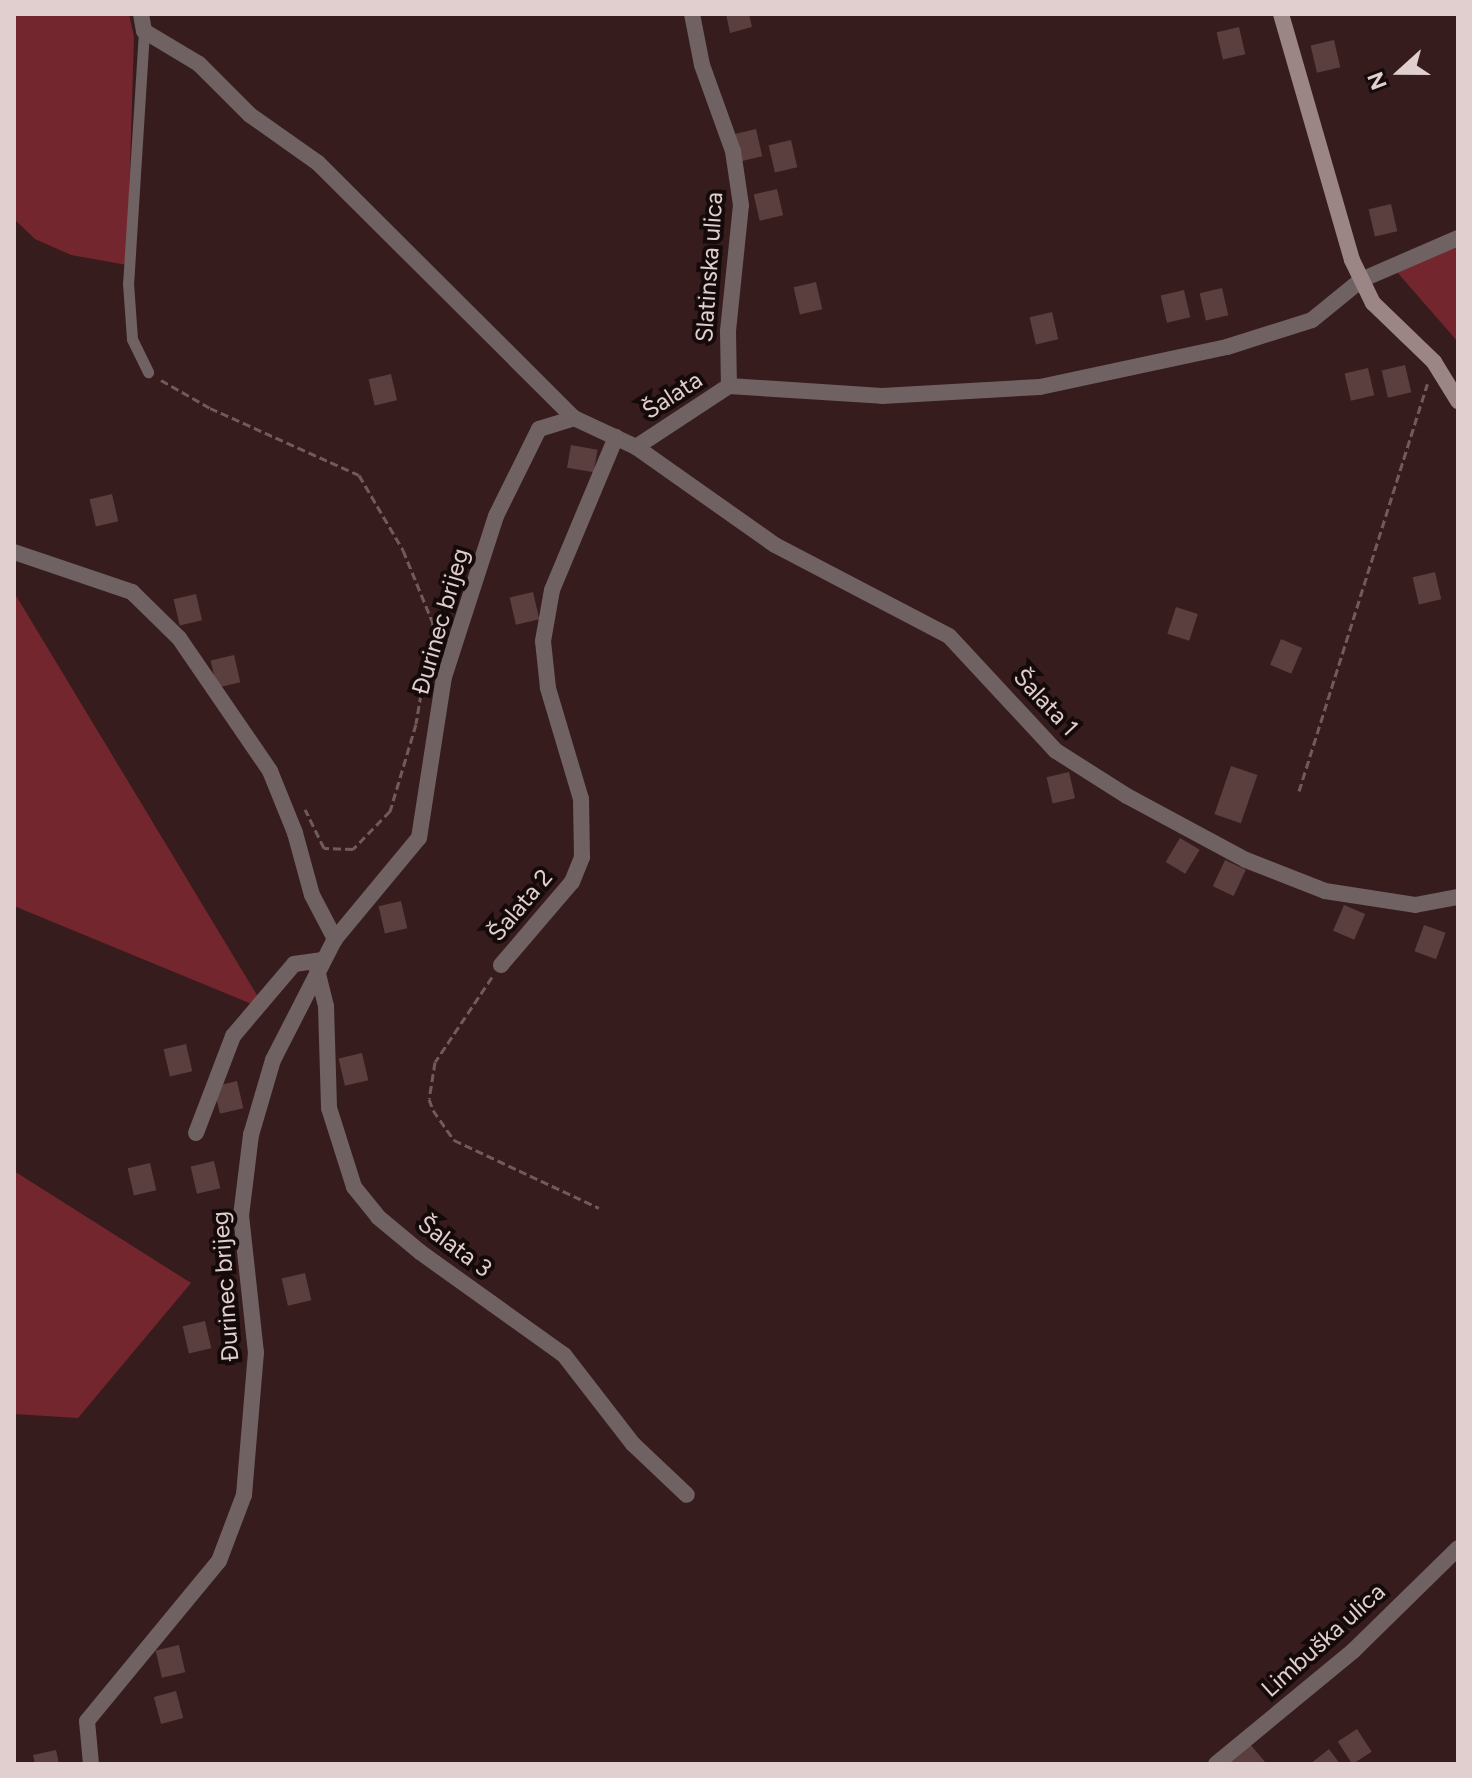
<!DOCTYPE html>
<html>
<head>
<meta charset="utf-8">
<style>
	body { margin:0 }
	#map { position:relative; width:1472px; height:1778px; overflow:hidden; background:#361c1d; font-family:Figtree,sans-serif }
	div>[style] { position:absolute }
	.green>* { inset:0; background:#74262e }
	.building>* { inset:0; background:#5b3e3e; transform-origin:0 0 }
	.path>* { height:3px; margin-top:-1.5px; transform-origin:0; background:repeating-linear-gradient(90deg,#725a5b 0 8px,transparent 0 12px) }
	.lane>* { height:11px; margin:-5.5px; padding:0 5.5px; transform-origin:5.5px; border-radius:5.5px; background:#706262 }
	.street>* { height:16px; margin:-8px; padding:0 8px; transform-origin:8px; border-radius:8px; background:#706262 }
	.secondary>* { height:16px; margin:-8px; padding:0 8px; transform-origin:8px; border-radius:8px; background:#9c8585 }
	span { translate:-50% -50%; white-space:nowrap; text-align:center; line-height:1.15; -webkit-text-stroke:8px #150a0a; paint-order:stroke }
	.street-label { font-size:24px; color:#e1cece }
	.frame { position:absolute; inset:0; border:16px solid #e1cece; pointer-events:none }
	.north { position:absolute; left:1360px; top:32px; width:80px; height:80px; -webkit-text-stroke:6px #150a0a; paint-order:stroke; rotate:249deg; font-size:22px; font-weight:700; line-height:32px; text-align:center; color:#e1cece }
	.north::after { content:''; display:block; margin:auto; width:28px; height:36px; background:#e1cece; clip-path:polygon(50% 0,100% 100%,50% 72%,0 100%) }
</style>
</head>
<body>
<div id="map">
	<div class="green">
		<i style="clip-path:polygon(14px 14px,129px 14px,134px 37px,127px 265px,71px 255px,35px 239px,14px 219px)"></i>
		<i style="clip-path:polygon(1458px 244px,1458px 342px,1397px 272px)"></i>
		<i style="clip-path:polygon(14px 593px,15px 594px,266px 1010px,14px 906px)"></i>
		<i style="clip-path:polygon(14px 1171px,191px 1283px,78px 1418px,14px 1414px)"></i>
	</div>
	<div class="building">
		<i style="clip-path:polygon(726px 14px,749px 14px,752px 27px,730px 33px)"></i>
		<i style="left:1239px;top:27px;width:28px;height:23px;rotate:77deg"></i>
		<i style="left:1334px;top:40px;width:28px;height:24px;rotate:77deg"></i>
		<i style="left:756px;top:129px;width:28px;height:24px;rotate:77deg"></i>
		<i style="left:791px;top:140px;width:28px;height:23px;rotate:77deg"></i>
		<i style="left:777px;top:189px;width:27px;height:24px;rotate:77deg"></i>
		<i style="left:1391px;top:204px;width:28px;height:23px;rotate:77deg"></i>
		<i style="left:816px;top:282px;width:28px;height:23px;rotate:77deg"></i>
		<i style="left:1222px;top:288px;width:28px;height:23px;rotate:77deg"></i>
		<i style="left:1184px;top:290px;width:28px;height:24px;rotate:77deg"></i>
		<i style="left:1052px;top:312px;width:28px;height:23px;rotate:77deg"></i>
		<i style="left:1405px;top:365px;width:28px;height:24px;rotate:77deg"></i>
		<i style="left:1368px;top:368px;width:28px;height:24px;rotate:77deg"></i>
		<i style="left:391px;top:374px;width:27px;height:23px;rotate:77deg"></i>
		<i style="left:571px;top:445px;width:27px;height:23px;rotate:10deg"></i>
		<i style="left:112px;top:494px;width:28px;height:23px;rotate:77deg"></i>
		<i style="left:1435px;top:572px;width:28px;height:23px;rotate:77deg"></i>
		<i style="left:533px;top:592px;width:28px;height:24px;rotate:77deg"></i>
		<i style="left:196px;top:594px;width:27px;height:23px;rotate:77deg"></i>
		<i style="left:1176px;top:607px;width:23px;height:28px;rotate:18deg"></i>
		<i style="left:1281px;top:639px;width:23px;height:28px;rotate:23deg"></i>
		<i style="left:234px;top:655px;width:28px;height:24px;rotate:77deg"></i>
		<i style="left:1231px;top:766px;width:28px;height:51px;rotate:19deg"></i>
		<i style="left:1069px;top:772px;width:27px;height:23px;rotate:77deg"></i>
		<i style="left:1180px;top:838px;width:23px;height:28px;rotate:31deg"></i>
		<i style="left:1225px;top:860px;width:23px;height:29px;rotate:25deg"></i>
		<i style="left:401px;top:901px;width:28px;height:23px;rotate:77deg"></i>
		<i style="left:1344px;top:905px;width:23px;height:28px;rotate:23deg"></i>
		<i style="left:1424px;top:925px;width:23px;height:28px;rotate:20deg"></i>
		<i style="left:186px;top:1044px;width:28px;height:23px;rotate:77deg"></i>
		<i style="left:362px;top:1053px;width:28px;height:24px;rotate:77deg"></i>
		<i style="left:237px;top:1081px;width:28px;height:24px;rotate:77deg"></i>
		<i style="left:214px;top:1161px;width:28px;height:24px;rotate:77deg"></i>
		<i style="left:150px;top:1163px;width:28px;height:23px;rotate:77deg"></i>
		<i style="left:305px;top:1273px;width:28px;height:24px;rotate:77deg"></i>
		<i style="left:205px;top:1321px;width:28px;height:23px;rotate:77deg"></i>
		<i style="left:179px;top:1645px;width:28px;height:24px;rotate:77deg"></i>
		<i style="left:176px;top:1691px;width:28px;height:23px;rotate:75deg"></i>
		<i style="left:1357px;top:1729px;width:27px;height:23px;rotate:57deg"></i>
		<i style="clip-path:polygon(1250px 1744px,1265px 1762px,1231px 1764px,1229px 1761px)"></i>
		<i style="clip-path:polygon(1329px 1749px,1340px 1764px,1310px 1764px)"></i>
		<i style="clip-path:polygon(56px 1750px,59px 1764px,35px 1764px,33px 1755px)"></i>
	</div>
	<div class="path">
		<i style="left:161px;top:380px;width:56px;rotate:29.7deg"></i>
		<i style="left:210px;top:408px;width:163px;rotate:24.2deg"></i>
		<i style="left:359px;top:475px;width:87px;rotate:59.6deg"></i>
		<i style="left:403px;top:550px;width:79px;rotate:67.7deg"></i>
		<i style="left:433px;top:623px;width:102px;rotate:99.6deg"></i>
		<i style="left:416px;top:724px;width:91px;rotate:106.6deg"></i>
		<i style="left:390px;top:811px;width:53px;rotate:134.2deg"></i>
		<i style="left:353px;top:849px;width:29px;rotate:-178deg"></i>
		<i style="left:324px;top:848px;width:43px;rotate:-116deg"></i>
		<i style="left:1299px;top:791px;width:427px;rotate:-72.5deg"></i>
		<i style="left:492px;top:977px;width:102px;rotate:123.8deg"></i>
		<i style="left:435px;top:1062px;width:37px;rotate:99deg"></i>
		<i style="left:429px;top:1099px;width:12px;rotate:70deg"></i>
		<i style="left:433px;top:1110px;width:37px;rotate:55deg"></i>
		<i style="left:454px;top:1140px;width:160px;rotate:25.1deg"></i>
	</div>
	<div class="lane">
		<i style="left:144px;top:31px;width:253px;rotate:93.6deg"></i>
		<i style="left:128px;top:283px;width:56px;rotate:85.9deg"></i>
		<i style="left:132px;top:339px;width:37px;rotate:64deg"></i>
	</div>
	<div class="street">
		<i style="left:141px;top:14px;width:17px;rotate:80deg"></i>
		<i style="left:144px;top:31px;width:64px;rotate:31deg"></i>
		<i style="left:199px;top:64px;width:72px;rotate:45deg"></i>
		<i style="left:250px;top:115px;width:83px;rotate:35.2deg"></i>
		<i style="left:318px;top:163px;width:361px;rotate:44.9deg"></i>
		<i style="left:574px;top:418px;width:68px;rotate:25.1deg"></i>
		<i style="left:636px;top:447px;width:111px;rotate:-33.3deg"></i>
		<i style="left:729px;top:386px;width:153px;rotate:3.7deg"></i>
		<i style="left:882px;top:396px;width:158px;rotate:-3.3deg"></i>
		<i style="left:1040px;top:387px;width:191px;rotate:-12.1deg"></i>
		<i style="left:1227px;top:347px;width:89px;rotate:-17.6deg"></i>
		<i style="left:1312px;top:320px;width:63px;rotate:-39.2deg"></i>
		<i style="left:1361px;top:280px;width:106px;rotate:-23.4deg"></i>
		<i style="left:692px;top:14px;width:52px;rotate:78.9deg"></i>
		<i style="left:702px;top:65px;width:91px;rotate:70.2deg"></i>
		<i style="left:733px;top:151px;width:55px;rotate:81.6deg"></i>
		<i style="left:741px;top:205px;width:127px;rotate:95.9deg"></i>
		<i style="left:728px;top:331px;width:55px;rotate:89deg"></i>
		<i style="left:636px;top:447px;width:170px;rotate:35.2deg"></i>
		<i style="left:775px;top:545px;width:196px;rotate:27.6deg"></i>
		<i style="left:949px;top:636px;width:157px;rotate:47.1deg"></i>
		<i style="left:1056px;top:751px;width:84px;rotate:32.4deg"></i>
		<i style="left:1127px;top:796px;width:135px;rotate:28.3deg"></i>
		<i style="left:1246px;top:860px;width:85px;rotate:21.4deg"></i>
		<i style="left:1325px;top:891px;width:91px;rotate:8.8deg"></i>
		<i style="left:1415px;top:905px;width:44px;rotate:-10.5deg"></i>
		<i style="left:14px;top:552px;width:125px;rotate:18.7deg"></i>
		<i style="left:132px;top:592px;width:66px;rotate:44.4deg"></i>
		<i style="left:179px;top:638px;width:161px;rotate:55.6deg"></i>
		<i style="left:270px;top:771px;width:67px;rotate:68deg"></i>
		<i style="left:295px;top:833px;width:64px;rotate:74.7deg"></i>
		<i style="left:312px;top:895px;width:50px;rotate:62.4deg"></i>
		<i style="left:501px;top:965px;width:109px;rotate:-49.5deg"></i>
		<i style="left:572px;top:882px;width:27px;rotate:-68deg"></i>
		<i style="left:582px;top:857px;width:58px;rotate:-91deg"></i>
		<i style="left:581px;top:799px;width:116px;rotate:-106.6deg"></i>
		<i style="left:548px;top:688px;width:47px;rotate:-96.1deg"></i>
		<i style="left:543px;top:641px;width:52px;rotate:-80deg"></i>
		<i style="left:552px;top:590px;width:166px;rotate:-67.3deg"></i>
		<i style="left:317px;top:970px;width:37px;rotate:76deg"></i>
		<i style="left:326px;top:1006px;width:102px;rotate:88.3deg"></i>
		<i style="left:329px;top:1108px;width:83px;rotate:72.4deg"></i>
		<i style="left:354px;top:1187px;width:38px;rotate:51deg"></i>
		<i style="left:378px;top:1217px;width:55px;rotate:39.8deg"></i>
		<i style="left:420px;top:1252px;width:177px;rotate:35.6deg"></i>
		<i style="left:564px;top:1355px;width:113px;rotate:52.2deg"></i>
		<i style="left:633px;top:1444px;width:74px;rotate:43.4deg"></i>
		<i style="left:196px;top:1133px;width:104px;rotate:-69.1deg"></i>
		<i style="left:233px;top:1036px;width:94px;rotate:-49.7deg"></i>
		<i style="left:294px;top:964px;width:29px;rotate:-8deg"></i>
		<i style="left:91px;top:1764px;width:43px;rotate:-95.3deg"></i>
		<i style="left:87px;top:1721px;width:207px;rotate:-50.5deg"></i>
		<i style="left:219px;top:1561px;width:71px;rotate:-69.3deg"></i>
		<i style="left:244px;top:1495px;width:143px;rotate:-85.2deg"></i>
		<i style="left:256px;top:1353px;width:138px;rotate:-96.2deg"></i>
		<i style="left:241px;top:1216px;width:82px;rotate:-83deg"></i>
		<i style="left:251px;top:1135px;width:78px;rotate:-73.7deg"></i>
		<i style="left:273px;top:1060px;width:136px;rotate:-62.9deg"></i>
		<i style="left:335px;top:939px;width:131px;rotate:-50.3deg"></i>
		<i style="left:419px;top:838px;width:163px;rotate:-81.2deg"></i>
		<i style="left:444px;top:677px;width:169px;rotate:-72.1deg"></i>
		<i style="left:496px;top:516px;width:97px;rotate:-63.7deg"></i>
		<i style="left:539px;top:429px;width:37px;rotate:-17deg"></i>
		<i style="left:1216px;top:1764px;width:178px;rotate:-39.5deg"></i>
		<i style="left:1353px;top:1651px;width:147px;rotate:-44.4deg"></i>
	</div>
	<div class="secondary">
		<i style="left:1281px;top:14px;width:256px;rotate:73.9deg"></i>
		<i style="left:1352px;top:260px;width:48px;rotate:64deg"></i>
		<i style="left:1373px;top:303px;width:85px;rotate:44deg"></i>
		<i style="left:1434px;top:362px;width:46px;rotate:58.4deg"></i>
	</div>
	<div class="street-label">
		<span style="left:709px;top:267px;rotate:-86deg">Slatinska ulica</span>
		<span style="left:672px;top:395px;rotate:-33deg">Šalata</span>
		<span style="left:440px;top:622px;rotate:-74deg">Đurinec brijeg</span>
		<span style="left:1046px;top:702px;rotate:47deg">Šalata 1</span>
		<span style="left:520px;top:905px;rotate:-50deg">Šalata 2</span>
		<span style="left:455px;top:1246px;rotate:37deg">Šalata 3</span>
		<span style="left:225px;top:1287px;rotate:-94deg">Đurinec brijeg</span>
		<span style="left:1323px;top:1640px;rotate:-42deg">Limbuška ulica</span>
	</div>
	<div class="frame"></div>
	<div class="north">N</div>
</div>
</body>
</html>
